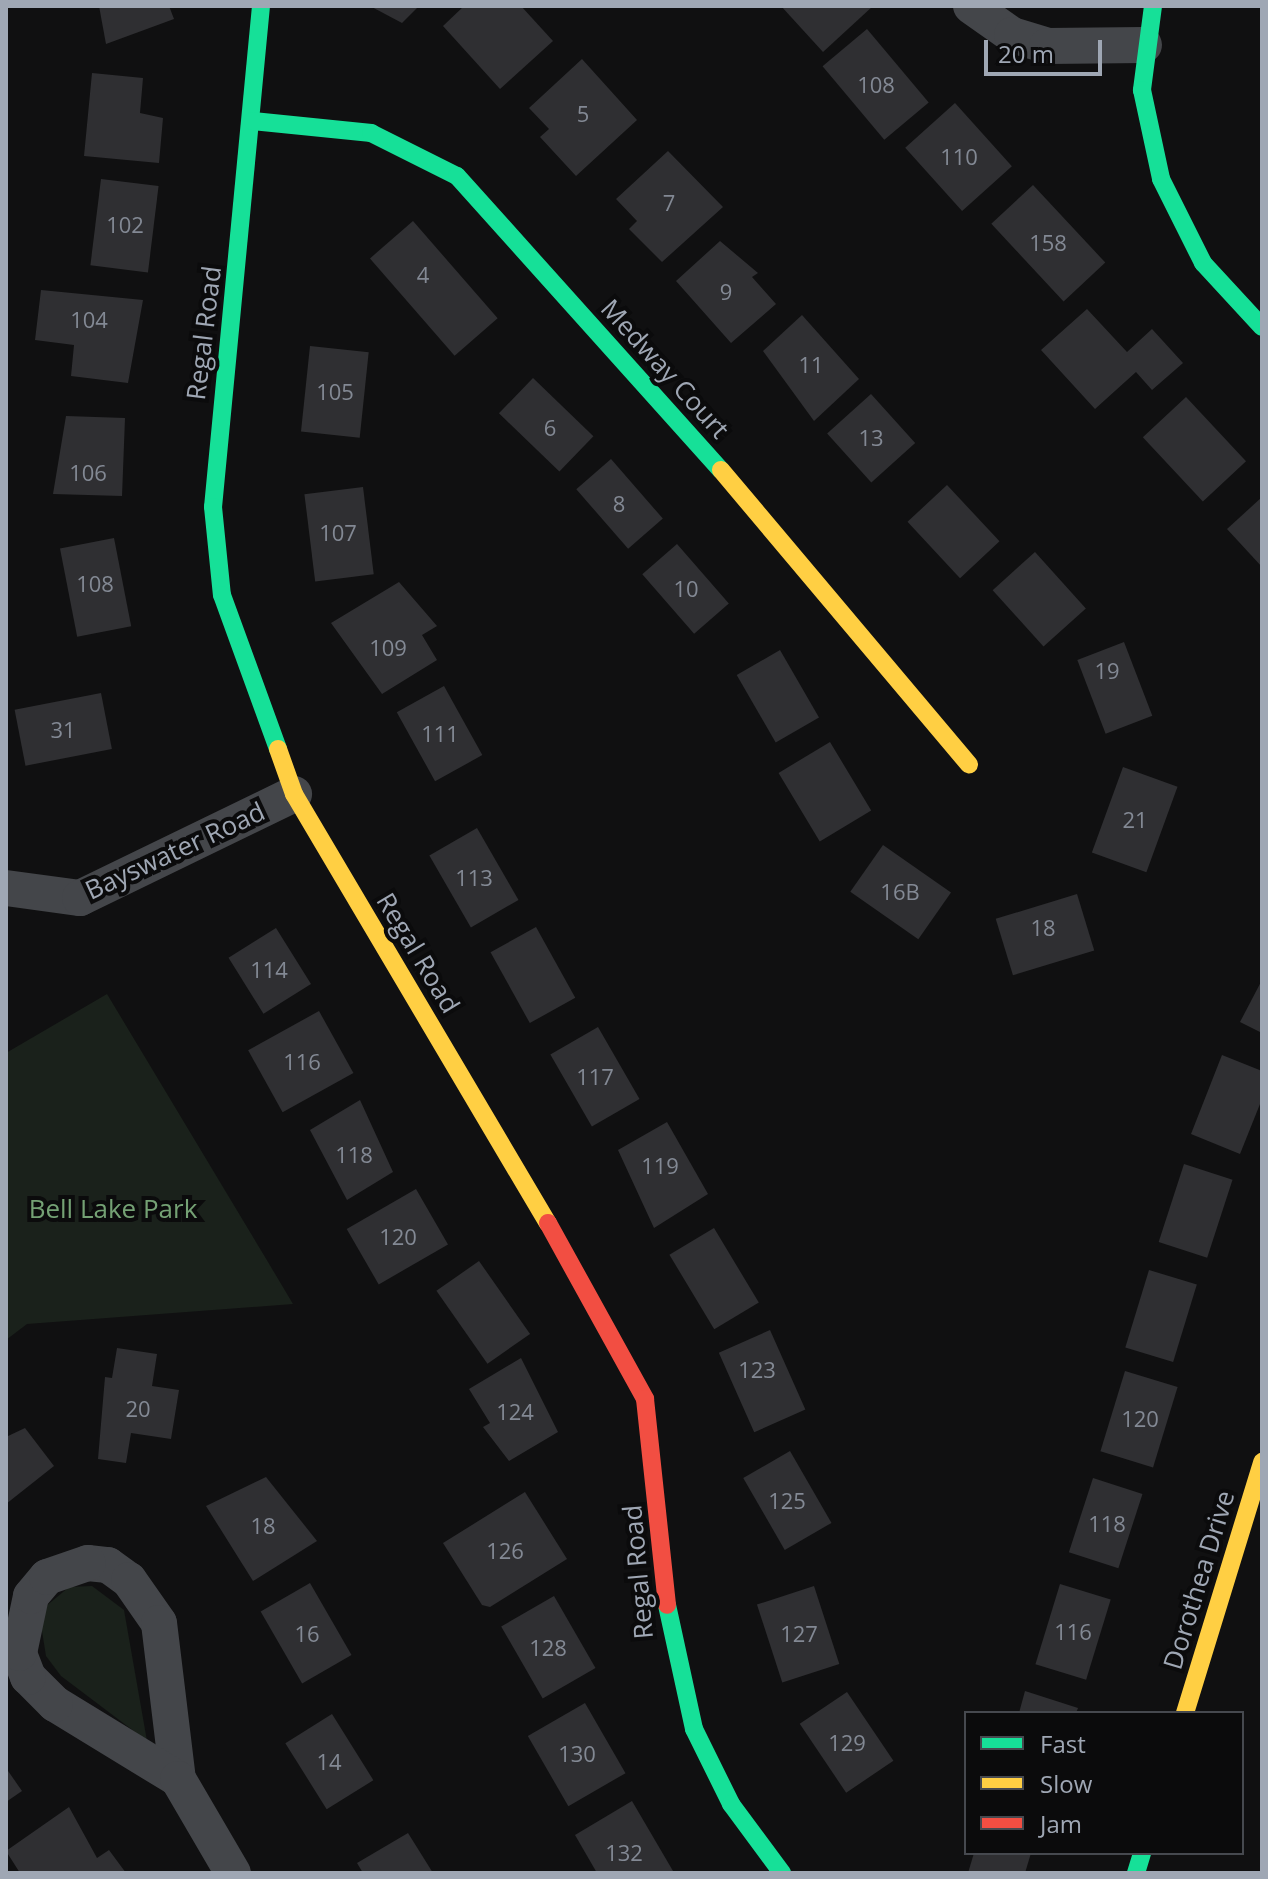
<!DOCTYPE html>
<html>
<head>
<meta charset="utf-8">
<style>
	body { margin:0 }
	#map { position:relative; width:1268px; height:1879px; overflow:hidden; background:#101011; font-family:"Open Sans",sans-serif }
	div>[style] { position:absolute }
	.green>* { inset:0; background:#1a211b }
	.building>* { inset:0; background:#2f2f32; transform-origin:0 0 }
	.street>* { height:36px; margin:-18px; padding:0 18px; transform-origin:18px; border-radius:18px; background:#44464a }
	.fast>* { height:18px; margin:-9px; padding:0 9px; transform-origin:9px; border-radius:9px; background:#16e098 }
	.slow>* { height:18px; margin:-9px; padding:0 9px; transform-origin:9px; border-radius:9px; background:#ffcf43 }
	.jam>* { height:18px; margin:-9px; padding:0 9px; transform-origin:9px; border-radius:9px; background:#f24e42 }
	span { translate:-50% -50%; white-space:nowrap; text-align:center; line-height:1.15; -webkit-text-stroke:8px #0b0b0c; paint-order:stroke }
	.number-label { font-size:22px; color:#838994 }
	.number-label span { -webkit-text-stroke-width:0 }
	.street-label { font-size:26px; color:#9fa7b4 }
	.park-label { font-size:26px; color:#74a174 }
	.frame { position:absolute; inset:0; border:8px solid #9fa7b4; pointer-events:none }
	.legend { position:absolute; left:964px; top:1711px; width:280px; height:144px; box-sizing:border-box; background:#0b0b0c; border:2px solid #46494f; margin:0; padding:10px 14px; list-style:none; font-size:24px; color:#9fa7b4 }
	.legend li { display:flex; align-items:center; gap:16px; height:40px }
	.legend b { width:40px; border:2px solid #46494f }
	.scale { position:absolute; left:984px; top:40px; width:118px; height:36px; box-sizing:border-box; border:4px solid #9fa7b4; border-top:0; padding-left:10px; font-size:24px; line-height:28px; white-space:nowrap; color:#9fa7b4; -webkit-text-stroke:6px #0b0b0c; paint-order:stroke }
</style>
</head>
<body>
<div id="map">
	<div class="green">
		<i style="clip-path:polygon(107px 994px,268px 1262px,293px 1304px,27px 1324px,6px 1340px,6px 1053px)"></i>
		<i style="clip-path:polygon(92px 1586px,124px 1610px,147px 1741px,61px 1676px,46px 1656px,39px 1612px,69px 1587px)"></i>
	</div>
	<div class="building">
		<i style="clip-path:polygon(99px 6px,169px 6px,174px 19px,106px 44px)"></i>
		<i style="clip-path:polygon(370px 6px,419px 6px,402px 23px)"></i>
		<i style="clip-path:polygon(464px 6px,521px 6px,553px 41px,500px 89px,443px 26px)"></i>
		<i style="clip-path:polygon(781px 6px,873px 6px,823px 52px)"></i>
		<i style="left:867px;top:29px;width:96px;height:58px;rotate:50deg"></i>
		<i style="clip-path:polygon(582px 59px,637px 120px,576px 176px,540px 137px,549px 129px,529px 108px)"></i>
		<i style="clip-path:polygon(92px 73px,143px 78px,140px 113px,163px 118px,159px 163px,84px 156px)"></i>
		<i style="left:955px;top:103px;width:85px;height:67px;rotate:48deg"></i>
		<i style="clip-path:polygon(668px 151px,723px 207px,662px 262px,629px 229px,637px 221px,616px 199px)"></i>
		<i style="left:101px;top:179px;width:58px;height:87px;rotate:7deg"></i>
		<i style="left:1033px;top:185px;width:106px;height:57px;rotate:47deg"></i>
		<i style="left:413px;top:221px;width:129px;height:57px;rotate:49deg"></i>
		<i style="clip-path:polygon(720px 241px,758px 273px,752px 277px,776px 304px,731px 343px,676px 281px)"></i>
		<i style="clip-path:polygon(41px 290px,143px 300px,128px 383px,71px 376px,74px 345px,35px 340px)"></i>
		<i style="clip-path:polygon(1087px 309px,1127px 352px,1152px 329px,1183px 363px,1152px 390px,1136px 372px,1095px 409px,1041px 350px)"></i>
		<i style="clip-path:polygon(802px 315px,859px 379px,814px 421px,763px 351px)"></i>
		<i style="left:310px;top:346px;width:59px;height:86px;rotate:6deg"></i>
		<i style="left:533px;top:378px;width:84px;height:49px;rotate:44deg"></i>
		<i style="left:871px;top:394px;width:66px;height:59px;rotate:48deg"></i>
		<i style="left:1186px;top:397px;width:88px;height:59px;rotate:47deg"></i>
		<i style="clip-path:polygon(66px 416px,125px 418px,122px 496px,53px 494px)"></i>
		<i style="left:611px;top:459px;width:79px;height:46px;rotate:49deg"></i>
		<i style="left:947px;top:485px;width:77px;height:54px;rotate:47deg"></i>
		<i style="left:363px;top:487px;width:88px;height:59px;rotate:83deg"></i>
		<i style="clip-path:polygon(1262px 497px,1262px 567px,1227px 529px)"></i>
		<i style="left:114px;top:538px;width:90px;height:55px;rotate:79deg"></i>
		<i style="left:677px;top:544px;width:79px;height:46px;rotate:49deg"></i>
		<i style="left:1035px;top:552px;width:76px;height:57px;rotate:48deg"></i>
		<i style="clip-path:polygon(399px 582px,437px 626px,422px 635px,437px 660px,382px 694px,331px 623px)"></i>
		<i style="left:1124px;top:642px;width:79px;height:50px;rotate:69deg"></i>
		<i style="left:780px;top:650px;width:78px;height:50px;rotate:60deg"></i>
		<i style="left:444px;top:686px;width:79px;height:54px;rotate:61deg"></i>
		<i style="left:101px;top:693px;width:57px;height:88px;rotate:79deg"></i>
		<i style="left:830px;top:742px;width:80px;height:60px;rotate:59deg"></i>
		<i style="left:1123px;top:767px;width:58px;height:91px;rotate:20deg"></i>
		<i style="left:477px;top:828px;width:83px;height:55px;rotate:60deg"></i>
		<i style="left:883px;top:845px;width:83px;height:57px;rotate:35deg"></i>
		<i style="left:1077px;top:894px;width:59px;height:85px;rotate:73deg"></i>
		<i style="left:536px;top:927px;width:81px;height:52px;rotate:61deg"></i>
		<i style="left:276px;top:928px;width:66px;height:56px;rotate:58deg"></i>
		<i style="clip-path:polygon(1262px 980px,1262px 1033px,1240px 1022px)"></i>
		<i style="left:319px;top:1011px;width:71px;height:81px;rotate:61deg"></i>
		<i style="left:598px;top:1027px;width:83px;height:55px;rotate:60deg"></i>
		<i style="clip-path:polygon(1222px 1055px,1262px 1071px,1262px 1099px,1240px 1154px,1191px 1134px)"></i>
		<i style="clip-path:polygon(360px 1100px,393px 1172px,347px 1200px,310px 1130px)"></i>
		<i style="clip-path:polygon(667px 1122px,708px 1194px,654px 1228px,618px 1150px)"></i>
		<i style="left:1184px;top:1164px;width:51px;height:82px;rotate:18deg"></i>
		<i style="left:416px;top:1189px;width:64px;height:80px;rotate:60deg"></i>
		<i style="left:714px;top:1228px;width:87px;height:52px;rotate:59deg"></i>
		<i style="left:479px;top:1261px;width:89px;height:52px;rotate:55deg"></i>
		<i style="left:1149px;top:1270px;width:50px;height:81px;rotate:17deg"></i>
		<i style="left:770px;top:1330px;width:87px;height:56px;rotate:66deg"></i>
		<i style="clip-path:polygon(117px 1348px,157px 1354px,152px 1386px,179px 1390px,171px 1439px,131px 1433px,126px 1463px,98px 1459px,105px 1377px,112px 1378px)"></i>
		<i style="clip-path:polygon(521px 1358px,558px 1432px,509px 1461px,483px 1427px,490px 1423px,469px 1389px)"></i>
		<i style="left:1125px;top:1371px;width:55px;height:84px;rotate:17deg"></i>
		<i style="clip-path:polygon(25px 1428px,54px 1466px,6px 1504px,6px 1437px)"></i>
		<i style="left:790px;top:1451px;width:83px;height:54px;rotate:60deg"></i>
		<i style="clip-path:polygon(266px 1477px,317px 1541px,253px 1581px,206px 1506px)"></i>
		<i style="left:1093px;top:1478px;width:52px;height:78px;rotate:18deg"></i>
		<i style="clip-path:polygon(525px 1492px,567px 1559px,490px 1607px,482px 1605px,443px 1543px)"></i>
		<i style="left:310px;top:1583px;width:83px;height:57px;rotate:60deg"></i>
		<i style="left:1060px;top:1584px;width:53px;height:84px;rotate:17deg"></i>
		<i style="left:814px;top:1586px;width:82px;height:60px;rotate:72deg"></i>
		<i style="left:554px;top:1596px;width:83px;height:61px;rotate:60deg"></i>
		<i style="clip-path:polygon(1025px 1691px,1078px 1708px,1076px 1713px,1019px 1713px)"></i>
		<i style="left:847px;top:1692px;width:83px;height:57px;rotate:56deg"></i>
		<i style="left:585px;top:1703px;width:81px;height:66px;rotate:60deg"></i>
		<i style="left:332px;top:1714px;width:78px;height:55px;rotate:58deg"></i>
		<i style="clip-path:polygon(6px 1768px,22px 1791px,6px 1802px)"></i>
		<i style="clip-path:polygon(632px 1801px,673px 1871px,669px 1873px,597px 1873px,575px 1835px)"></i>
		<i style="clip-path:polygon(69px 1807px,97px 1858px,109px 1850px,126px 1873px,20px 1873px,6px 1851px)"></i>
		<i style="clip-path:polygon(408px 1833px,433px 1873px,363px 1873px,357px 1863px)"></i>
		<i style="clip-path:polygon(974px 1853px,1031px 1853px,1025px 1873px,968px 1873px)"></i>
	</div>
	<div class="street">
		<i style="left:971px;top:6px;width:50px;rotate:35.3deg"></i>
		<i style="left:1012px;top:35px;width:37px;rotate:17deg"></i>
		<i style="left:1047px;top:46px;width:97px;rotate:-0.6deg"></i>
		<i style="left:6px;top:888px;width:75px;rotate:7.7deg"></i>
		<i style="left:80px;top:898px;width:238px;rotate:-25.9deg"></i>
		<i style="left:88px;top:1563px;width:20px;rotate:6deg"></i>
		<i style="left:108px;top:1565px;width:26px;rotate:36deg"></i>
		<i style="left:129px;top:1580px;width:52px;rotate:55.1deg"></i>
		<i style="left:159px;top:1623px;width:157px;rotate:83.1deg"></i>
		<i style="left:178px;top:1779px;width:144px;rotate:-148.6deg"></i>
		<i style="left:55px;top:1704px;width:38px;rotate:-135deg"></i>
		<i style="left:28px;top:1677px;width:26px;rotate:-111deg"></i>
		<i style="left:19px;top:1653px;width:58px;rotate:-78.1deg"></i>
		<i style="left:31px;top:1596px;width:25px;rotate:-50deg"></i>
		<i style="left:47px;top:1577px;width:43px;rotate:-18.9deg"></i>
		<i style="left:178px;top:1779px;width:109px;rotate:59.7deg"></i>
	</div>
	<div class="fast">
		<i style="left:261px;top:6px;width:503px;rotate:95.47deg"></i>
		<i style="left:213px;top:507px;width:88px;rotate:84.2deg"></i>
		<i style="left:222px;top:595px;width:164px;rotate:70deg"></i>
		<i style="left:1153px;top:6px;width:85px;rotate:97.5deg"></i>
		<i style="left:1142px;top:90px;width:91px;rotate:77.9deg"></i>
		<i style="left:1161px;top:179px;width:94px;rotate:63.4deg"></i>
		<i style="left:1203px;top:263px;width:87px;rotate:47.3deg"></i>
		<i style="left:253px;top:121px;width:119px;rotate:5.8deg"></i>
		<i style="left:371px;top:133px;width:96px;rotate:26.6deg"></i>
		<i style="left:457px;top:176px;width:395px;rotate:48.1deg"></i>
		<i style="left:667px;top:1605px;width:127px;rotate:77.7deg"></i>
		<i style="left:694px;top:1729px;width:84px;rotate:63.7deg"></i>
		<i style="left:731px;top:1804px;width:86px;rotate:53.5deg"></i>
		<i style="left:1136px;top:1873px;width:21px;rotate:-73deg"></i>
	</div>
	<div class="slow">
		<i style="left:721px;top:470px;width:385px;rotate:49.9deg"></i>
		<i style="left:278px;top:749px;width:48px;rotate:70.4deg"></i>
		<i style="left:294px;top:794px;width:499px;rotate:59.4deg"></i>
		<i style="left:1185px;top:1713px;width:263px;rotate:-72.9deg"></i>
	</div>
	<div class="jam">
		<i style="left:548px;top:1223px;width:201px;rotate:61.1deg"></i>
		<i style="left:645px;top:1399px;width:207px;rotate:83.9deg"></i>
	</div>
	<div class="number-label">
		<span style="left:876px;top:85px">108</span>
		<span style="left:583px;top:114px">5</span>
		<span style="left:959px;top:157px">110</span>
		<span style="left:669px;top:203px">7</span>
		<span style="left:125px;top:225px">102</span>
		<span style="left:1048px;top:243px">158</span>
		<span style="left:423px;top:275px">4</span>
		<span style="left:726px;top:292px">9</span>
		<span style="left:89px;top:320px">104</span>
		<span style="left:811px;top:365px">11</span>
		<span style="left:335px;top:392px">105</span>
		<span style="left:550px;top:428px">6</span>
		<span style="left:871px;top:438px">13</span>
		<span style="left:88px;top:473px">106</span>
		<span style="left:619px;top:504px">8</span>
		<span style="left:338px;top:533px">107</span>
		<span style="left:95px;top:584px">108</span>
		<span style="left:686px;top:589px">10</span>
		<span style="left:388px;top:648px">109</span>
		<span style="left:1107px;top:671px">19</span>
		<span style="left:63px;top:730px">31</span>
		<span style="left:440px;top:734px">111</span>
		<span style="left:1135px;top:820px">21</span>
		<span style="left:474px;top:878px">113</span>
		<span style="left:900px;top:892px">16B</span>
		<span style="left:1043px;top:928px">18</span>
		<span style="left:269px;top:970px">114</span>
		<span style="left:302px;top:1062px">116</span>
		<span style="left:595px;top:1077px">117</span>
		<span style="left:354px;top:1155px">118</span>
		<span style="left:660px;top:1166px">119</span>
		<span style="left:398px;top:1237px">120</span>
		<span style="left:757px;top:1370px">123</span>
		<span style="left:138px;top:1409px">20</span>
		<span style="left:515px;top:1412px">124</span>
		<span style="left:1140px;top:1419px">120</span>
		<span style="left:787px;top:1501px">125</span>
		<span style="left:1107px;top:1524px">118</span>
		<span style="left:263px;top:1526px">18</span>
		<span style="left:505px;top:1551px">126</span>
		<span style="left:1073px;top:1632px">116</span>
		<span style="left:307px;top:1634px">16</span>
		<span style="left:799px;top:1634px">127</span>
		<span style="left:548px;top:1648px">128</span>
		<span style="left:847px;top:1743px">129</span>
		<span style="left:577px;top:1754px">130</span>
		<span style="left:329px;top:1762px">14</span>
		<span style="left:624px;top:1853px">132</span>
	</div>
	<div class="street-label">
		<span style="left:204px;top:333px;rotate:-83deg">Regal Road</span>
		<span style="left:665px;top:369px;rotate:48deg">Medway Court</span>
		<span style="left:175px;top:851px;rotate:-25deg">Bayswater Road</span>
		<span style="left:418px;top:953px;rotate:59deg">Regal Road</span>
		<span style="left:638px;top:1572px;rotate:-95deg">Regal Road</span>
		<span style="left:1199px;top:1580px;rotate:-73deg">Dorothea Drive</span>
	</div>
	<div class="park-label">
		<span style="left:113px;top:1209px">Bell Lake Park</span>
	</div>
	<div class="frame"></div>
	<ul class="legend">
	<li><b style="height:10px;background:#16e098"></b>Fast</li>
	<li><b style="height:10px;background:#ffcf43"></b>Slow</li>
	<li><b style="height:10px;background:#f24e42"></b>Jam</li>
	</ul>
	<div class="scale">20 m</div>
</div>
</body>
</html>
